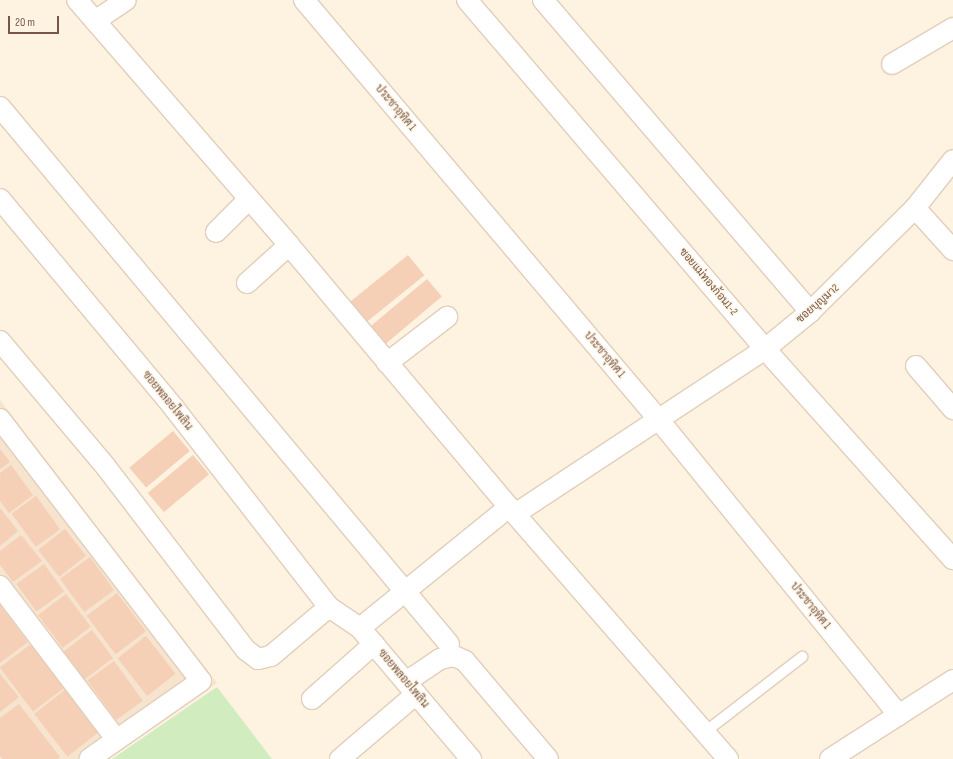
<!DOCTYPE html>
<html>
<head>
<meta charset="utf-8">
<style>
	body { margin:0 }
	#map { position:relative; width:953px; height:759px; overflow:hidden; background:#fef2e0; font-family:"Sofia Sans Condensed",Sarabun,sans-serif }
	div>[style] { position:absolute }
	.residential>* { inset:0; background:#f6e4ce }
	.green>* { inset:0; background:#d1ecbe }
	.building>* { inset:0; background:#f5cfb6; transform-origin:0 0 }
	.roads { filter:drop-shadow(1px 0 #e2cebb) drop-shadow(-1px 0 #e2cebb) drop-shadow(0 1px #e2cebb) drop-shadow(0 -1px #e2cebb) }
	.service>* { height:10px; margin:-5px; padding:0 5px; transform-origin:5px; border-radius:5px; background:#fff }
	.minor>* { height:20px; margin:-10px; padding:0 10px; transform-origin:10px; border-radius:10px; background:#fff }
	span { translate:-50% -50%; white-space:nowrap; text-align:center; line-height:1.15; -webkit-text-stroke:3px #fff6e8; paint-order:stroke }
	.street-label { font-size:11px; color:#765746 }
	.scale { position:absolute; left:8px; top:16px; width:51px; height:18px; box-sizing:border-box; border:2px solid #765746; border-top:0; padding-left:5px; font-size:12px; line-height:14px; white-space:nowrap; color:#765746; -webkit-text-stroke:3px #fff6e8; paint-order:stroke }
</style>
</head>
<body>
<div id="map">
	<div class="residential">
		<i style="clip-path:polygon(0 400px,217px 683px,107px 759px,0 759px)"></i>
	</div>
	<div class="green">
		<i style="clip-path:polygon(217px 687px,272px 759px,112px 759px)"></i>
	</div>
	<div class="building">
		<i style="left:408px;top:255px;width:26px;height:74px;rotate:51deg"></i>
		<i style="left:427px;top:279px;width:23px;height:74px;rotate:50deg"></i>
		<i style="left:173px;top:431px;width:26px;height:57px;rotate:50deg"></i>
		<i style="clip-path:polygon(0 449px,10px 462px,0 469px)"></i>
		<i style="left:193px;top:455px;width:25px;height:59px;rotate:50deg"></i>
		<i style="clip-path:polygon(11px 465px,33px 495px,9px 513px,0 501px,0 473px)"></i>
		<i style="left:36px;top:496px;width:41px;height:30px;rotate:54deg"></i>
		<i style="clip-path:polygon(0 508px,18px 531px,0 546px)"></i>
		<i style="left:65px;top:529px;width:34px;height:34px;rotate:52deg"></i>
		<i style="clip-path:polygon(21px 535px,42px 561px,13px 582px,0 565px,0 551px)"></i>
		<i style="left:90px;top:557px;width:41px;height:37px;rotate:54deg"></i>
		<i style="left:44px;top:564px;width:34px;height:34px;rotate:54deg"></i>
		<i style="left:117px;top:593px;width:48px;height:38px;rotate:53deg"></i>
		<i style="left:66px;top:594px;width:41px;height:35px;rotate:53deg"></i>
		<i style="clip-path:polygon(0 605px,28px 642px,0 663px)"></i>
		<i style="left:92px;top:630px;width:35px;height:36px;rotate:53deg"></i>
		<i style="left:146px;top:636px;width:48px;height:36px;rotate:52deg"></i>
		<i style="left:31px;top:644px;width:55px;height:39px;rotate:53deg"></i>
		<i style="left:114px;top:661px;width:49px;height:33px;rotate:54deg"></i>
		<i style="clip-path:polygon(0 674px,19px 697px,0 712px)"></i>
		<i style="left:65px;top:690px;width:54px;height:39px;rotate:52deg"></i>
		<i style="clip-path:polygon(19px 704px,60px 757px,58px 759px,3px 759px,0 756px,0 718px)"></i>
	</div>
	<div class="roads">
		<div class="service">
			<i style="left:705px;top:732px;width:123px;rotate:-37.7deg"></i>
		</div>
		<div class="minor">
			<i style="left:77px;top:0;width:324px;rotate:49.1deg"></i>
			<i style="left:289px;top:245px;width:351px;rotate:50deg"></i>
			<i style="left:515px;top:514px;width:325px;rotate:49deg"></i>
			<i style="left:304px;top:0;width:550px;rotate:49.79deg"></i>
			<i style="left:659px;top:420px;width:380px;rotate:50.9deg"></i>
			<i style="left:467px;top:0;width:459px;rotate:49.5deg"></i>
			<i style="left:765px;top:349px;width:282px;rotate:48.2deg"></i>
			<i style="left:543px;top:0;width:411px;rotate:49.4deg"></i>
			<i style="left:95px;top:21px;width:37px;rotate:-34deg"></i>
			<i style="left:892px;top:64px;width:71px;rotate:-30.5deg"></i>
			<i style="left:0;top:107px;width:700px;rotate:50.1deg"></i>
			<i style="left:0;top:199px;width:272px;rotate:50.2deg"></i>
			<i style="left:174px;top:408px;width:252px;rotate:52.1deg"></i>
			<i style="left:329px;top:607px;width:37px;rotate:34deg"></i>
			<i style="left:360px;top:628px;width:172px;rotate:49.7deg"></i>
			<i style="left:915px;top:208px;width:57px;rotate:47.9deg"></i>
			<i style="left:216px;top:232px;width:45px;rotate:-45deg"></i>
			<i style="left:247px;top:283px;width:57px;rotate:-42.1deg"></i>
			<i style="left:0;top:341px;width:165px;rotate:49.9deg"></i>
			<i style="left:106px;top:467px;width:230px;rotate:52.6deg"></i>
			<i style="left:246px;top:650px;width:15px;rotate:37deg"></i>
			<i style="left:258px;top:659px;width:13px;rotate:-13deg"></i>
			<i style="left:271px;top:656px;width:76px;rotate:-40.2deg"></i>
			<i style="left:387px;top:363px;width:76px;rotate:-37.5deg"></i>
			<i style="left:916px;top:366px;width:57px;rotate:49.3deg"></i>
			<i style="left:0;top:419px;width:330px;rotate:52.5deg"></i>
			<i style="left:201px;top:681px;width:136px;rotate:145.1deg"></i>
			<i style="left:515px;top:514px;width:300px;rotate:-33.4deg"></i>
			<i style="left:765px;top:349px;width:58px;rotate:-39.4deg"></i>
			<i style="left:810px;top:312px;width:148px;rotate:-44.7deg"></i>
			<i style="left:915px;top:208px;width:61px;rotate:-51.6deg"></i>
			<i style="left:0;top:586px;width:193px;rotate:52.8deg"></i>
			<i style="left:360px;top:628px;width:192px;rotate:-39.1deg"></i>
			<i style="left:406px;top:682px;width:41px;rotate:-34.1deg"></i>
			<i style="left:440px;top:659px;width:14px;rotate:-12deg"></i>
			<i style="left:454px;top:656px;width:12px;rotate:24deg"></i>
			<i style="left:465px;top:661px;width:128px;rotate:49.7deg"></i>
			<i style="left:312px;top:699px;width:83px;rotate:-41.6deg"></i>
			<i style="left:340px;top:759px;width:100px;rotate:-40.5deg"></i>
			<i style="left:830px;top:759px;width:146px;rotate:-32.7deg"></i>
		</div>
	</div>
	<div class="street-label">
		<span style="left:395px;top:108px;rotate:50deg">ประชาอุทิศ 1</span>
		<span style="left:708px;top:282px;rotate:50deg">ซอยแม่ทองก้อน1-2</span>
		<span style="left:818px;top:304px;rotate:-41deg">ซอยบุญมา2</span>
		<span style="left:604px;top:355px;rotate:50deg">ประชาอุทิศ 1</span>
		<span style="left:167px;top:401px;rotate:51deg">ซอยพลอยไพลิน</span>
		<span style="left:810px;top:606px;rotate:51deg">ประชาอุทิศ 1</span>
		<span style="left:403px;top:679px;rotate:50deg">ซอยพลอยไพลิน</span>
	</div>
	<div class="scale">20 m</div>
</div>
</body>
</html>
